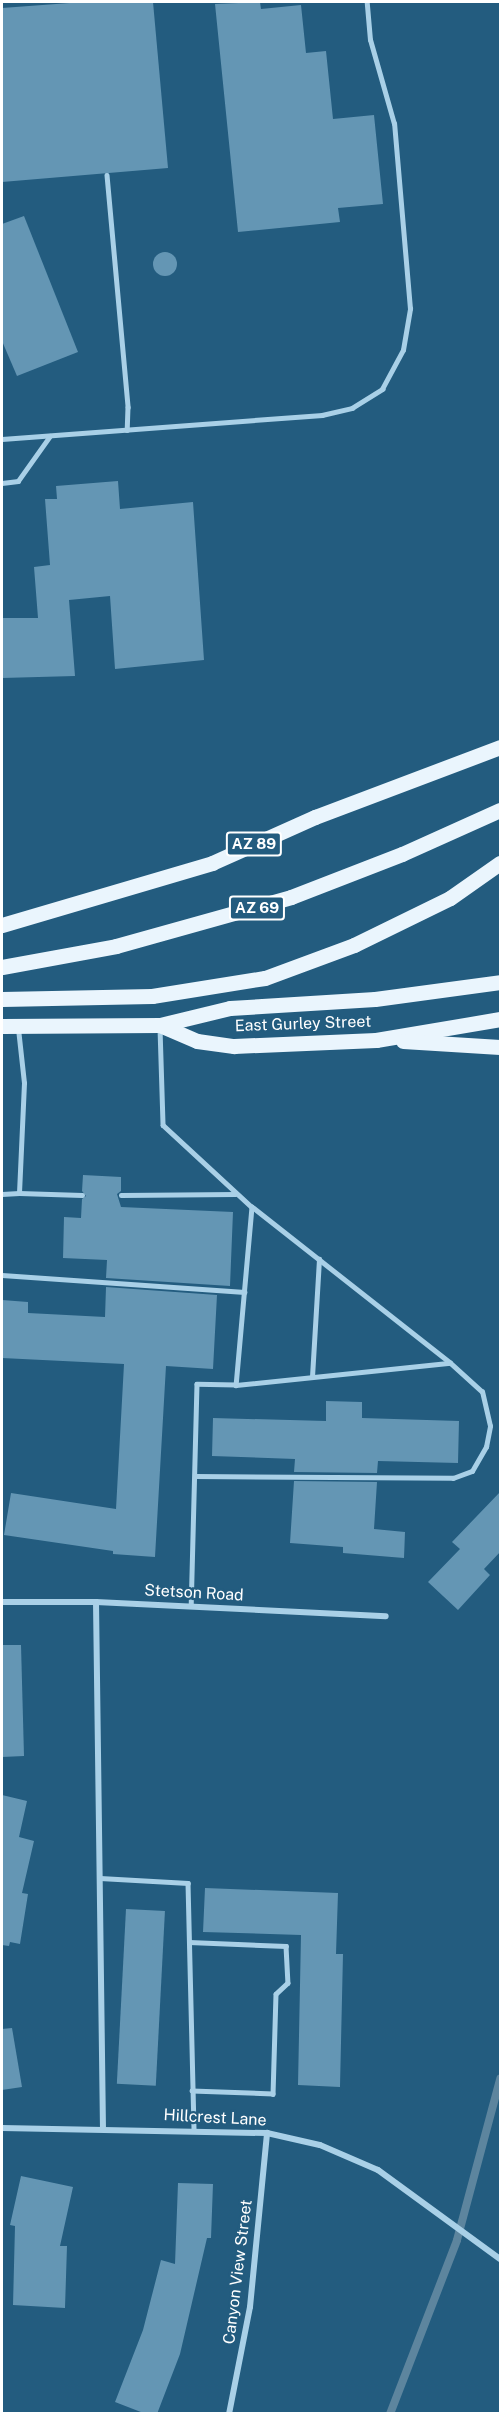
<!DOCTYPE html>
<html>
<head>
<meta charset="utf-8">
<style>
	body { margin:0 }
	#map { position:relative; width:502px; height:2415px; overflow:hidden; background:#235c7f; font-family:"Public Sans",sans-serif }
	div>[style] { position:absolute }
	.stream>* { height:8px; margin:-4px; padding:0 4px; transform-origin:4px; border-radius:4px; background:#5d859e }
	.building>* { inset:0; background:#6496b4; transform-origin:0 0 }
	.round { border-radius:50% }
	.service>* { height:4.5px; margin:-2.25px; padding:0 2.25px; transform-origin:2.25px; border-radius:2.25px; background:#a9d0e7 }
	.minor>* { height:6px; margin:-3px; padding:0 3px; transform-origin:3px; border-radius:3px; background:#a9d0e7 }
	.primary>* { height:15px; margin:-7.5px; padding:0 7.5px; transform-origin:7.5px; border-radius:7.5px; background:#eaf5fd }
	span { translate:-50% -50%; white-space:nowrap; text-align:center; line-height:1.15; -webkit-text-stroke:4.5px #235c7f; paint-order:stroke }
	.shield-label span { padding:2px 4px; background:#235c7f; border:2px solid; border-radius:4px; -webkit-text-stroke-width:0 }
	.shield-label { font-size:15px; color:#fff; font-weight:700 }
	.street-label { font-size:16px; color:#fff }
	.frame { position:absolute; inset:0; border:3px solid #fff; pointer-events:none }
</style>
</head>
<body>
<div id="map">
	<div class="stream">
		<i style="left:390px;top:2414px;width:186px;rotate:-68.9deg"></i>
		<i style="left:457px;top:2240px;width:167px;rotate:-75deg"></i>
	</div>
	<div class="building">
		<i style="clip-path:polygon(83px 2px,153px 2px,168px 168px,2px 182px,2px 8px)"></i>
		<i style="clip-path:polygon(260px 2px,261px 9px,301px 5px,306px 53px,326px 51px,333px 119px,374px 115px,383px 204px,338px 208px,340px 222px,238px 232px,215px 4px)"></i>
		<i style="clip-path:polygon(24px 216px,78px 352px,17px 376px,2px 341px,2px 224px)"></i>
		<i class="round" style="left:153px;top:252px;width:24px;height:24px"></i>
		<i style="clip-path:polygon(118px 481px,120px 509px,193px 502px,204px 660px,115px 669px,110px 596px,69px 600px,75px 676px,2px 678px,2px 618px,38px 618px,34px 567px,50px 565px,45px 499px,57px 499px,56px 486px)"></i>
		<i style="clip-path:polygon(83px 1175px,121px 1177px,121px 1191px,117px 1194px,121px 1207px,233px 1212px,230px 1286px,106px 1278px,107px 1260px,63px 1258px,64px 1217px,81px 1218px,82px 1199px,86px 1196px,82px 1191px)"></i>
		<i style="clip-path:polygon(106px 1287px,217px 1295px,213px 1369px,166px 1366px,155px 1557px,113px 1554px,113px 1551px,4px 1535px,11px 1493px,116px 1509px,124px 1364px,2px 1358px,2px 1300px,28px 1302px,28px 1313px,105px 1317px)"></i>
		<i style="clip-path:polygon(326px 1401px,362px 1402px,362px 1418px,459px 1421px,458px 1463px,378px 1461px,377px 1473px,294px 1472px,295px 1459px,212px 1456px,213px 1418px,326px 1421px)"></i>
		<i style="clip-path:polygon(294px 1481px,377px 1482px,374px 1529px,405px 1532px,404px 1558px,343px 1553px,343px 1547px,290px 1543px)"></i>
		<i style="clip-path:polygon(501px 1491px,501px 1551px,484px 1569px,490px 1575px,458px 1610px,428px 1582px,460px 1549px,452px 1542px)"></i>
		<i style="clip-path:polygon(2px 1645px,21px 1645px,24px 1756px,2px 1757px)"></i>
		<i style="clip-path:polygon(2px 1795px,27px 1801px,19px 1837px,34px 1841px,22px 1893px,28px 1894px,20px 1944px,10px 1942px,9px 1946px,2px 1945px)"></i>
		<i style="clip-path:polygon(205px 1888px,338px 1893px,336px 1954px,343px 1954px,340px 2087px,298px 2085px,301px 1935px,203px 1932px)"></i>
		<i style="left:126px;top:1909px;width:39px;height:175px;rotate:3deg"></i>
		<i style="clip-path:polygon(12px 2028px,22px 2087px,2px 2090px,2px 2029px)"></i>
		<i style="clip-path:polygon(21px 2176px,73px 2187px,60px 2246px,67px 2246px,65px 2308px,13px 2305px,15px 2226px,10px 2225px)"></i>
		<i style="clip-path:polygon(178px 2183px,213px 2184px,211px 2238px,207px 2238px,180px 2354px,157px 2414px,146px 2414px,115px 2402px,143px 2330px,161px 2260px,175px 2264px)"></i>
	</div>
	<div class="service">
		<i style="left:107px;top:175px;width:233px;rotate:84.8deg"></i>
		<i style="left:128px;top:407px;width:23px;rotate:92deg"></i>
		<i style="left:2px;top:439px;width:321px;rotate:-4.3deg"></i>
		<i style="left:322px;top:415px;width:31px;rotate:-13deg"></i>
		<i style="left:352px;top:408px;width:36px;rotate:-32deg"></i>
		<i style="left:382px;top:389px;width:44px;rotate:-61.7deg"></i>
		<i style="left:403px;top:350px;width:42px;rotate:-80.3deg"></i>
		<i style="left:410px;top:309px;width:186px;rotate:-94.9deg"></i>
		<i style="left:394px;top:124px;width:87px;rotate:-105.9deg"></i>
		<i style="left:370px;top:40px;width:38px;rotate:-95deg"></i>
		<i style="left:2px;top:483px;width:16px;rotate:-7deg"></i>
		<i style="left:18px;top:481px;width:55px;rotate:-54.6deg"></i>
		<i style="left:160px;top:1028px;width:97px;rotate:88.2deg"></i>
		<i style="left:163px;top:1125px;width:121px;rotate:42.7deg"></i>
		<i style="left:252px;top:1207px;width:179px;rotate:95.1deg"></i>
		<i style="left:236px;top:1385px;width:39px;rotate:-179deg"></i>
		<i style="left:197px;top:1384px;width:222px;rotate:91.5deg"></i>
		<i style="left:19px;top:1193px;width:63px;rotate:1.8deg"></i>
		<i style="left:2px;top:1194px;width:17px;rotate:-3deg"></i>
		<i style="left:19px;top:1193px;width:110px;rotate:-87.4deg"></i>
		<i style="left:24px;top:1083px;width:54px;rotate:-96.3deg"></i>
		<i style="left:121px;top:1195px;width:114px;rotate:-0.5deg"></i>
		<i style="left:2px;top:1275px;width:243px;rotate:4deg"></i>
		<i style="left:312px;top:1377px;width:118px;rotate:-86.6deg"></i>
		<i style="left:236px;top:1385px;width:215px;rotate:-5.9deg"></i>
		<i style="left:195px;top:1476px;width:258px;rotate:0.4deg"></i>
		<i style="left:453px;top:1478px;width:20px;rotate:-20deg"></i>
		<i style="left:472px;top:1471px;width:28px;rotate:-60deg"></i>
		<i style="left:486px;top:1447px;width:21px;rotate:-79deg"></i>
		<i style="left:490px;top:1426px;width:35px;rotate:-103deg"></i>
		<i style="left:482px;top:1392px;width:43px;rotate:-137.8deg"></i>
		<i style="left:450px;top:1363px;width:252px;rotate:-141.8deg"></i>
		<i style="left:100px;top:1878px;width:88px;rotate:3.3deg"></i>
		<i style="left:188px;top:1883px;width:247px;rotate:88.6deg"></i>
		<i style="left:189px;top:1942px;width:97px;rotate:2.4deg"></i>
		<i style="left:286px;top:1946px;width:37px;rotate:87deg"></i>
		<i style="left:288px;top:1983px;width:16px;rotate:137deg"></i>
		<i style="left:276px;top:1994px;width:100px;rotate:91.7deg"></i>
		<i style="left:273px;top:2094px;width:81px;rotate:-177.9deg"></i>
	</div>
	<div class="minor">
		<i style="left:2px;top:1602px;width:94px"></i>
		<i style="left:96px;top:1602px;width:290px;rotate:2.8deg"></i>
		<i style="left:96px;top:1602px;width:525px;rotate:89.24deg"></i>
		<i style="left:2px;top:2128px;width:265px;rotate:1.1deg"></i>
		<i style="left:267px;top:2133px;width:54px;rotate:12.8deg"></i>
		<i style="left:320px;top:2145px;width:63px;rotate:23.3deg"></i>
		<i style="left:378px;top:2170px;width:151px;rotate:36.1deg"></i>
		<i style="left:229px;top:2414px;width:109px;rotate:-78.9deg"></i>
		<i style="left:250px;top:2307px;width:175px;rotate:-84.4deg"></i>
	</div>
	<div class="primary">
		<i style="left:2px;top:925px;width:219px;rotate:-16.4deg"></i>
		<i style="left:212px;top:863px;width:113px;rotate:-24.1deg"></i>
		<i style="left:315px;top:817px;width:198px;rotate:-20.7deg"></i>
		<i style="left:2px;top:967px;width:116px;rotate:-10.4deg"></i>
		<i style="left:116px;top:946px;width:182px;rotate:-15.6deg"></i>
		<i style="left:291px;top:897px;width:119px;rotate:-21.2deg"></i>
		<i style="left:402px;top:854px;width:107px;rotate:-24.2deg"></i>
		<i style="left:2px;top:999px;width:150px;rotate:-1.1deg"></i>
		<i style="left:152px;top:996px;width:114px;rotate:-9.1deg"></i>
		<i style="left:265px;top:978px;width:95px;rotate:-20.3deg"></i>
		<i style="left:354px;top:945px;width:107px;rotate:-26.1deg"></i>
		<i style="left:450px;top:898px;width:61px;rotate:-35deg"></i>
		<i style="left:160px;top:1025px;width:72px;rotate:-13.7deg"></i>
		<i style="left:230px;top:1008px;width:145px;rotate:-3.6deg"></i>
		<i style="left:375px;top:999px;width:126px;rotate:-7.7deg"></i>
		<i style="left:2px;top:1026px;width:158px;rotate:-0.4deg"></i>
		<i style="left:160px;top:1025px;width:40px;rotate:23.4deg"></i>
		<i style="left:197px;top:1041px;width:37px;rotate:8deg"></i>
		<i style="left:234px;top:1046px;width:142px;rotate:-2.4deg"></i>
		<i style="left:376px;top:1040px;width:126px;rotate:-9.6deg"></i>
		<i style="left:403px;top:1041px;width:97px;rotate:3.5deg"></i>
	</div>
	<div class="shield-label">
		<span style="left:254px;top:844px">AZ 89</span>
		<span style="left:257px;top:908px">AZ 69</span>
	</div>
	<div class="street-label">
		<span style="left:303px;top:1024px;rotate:-2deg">East Gurley Street</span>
		<span style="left:194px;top:1593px;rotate:3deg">Stetson Road</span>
		<span style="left:215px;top:2118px;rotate:3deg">Hillcrest Lane</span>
		<span style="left:238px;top:2272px;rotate:-83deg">Canyon View Street</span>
	</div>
	<div class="frame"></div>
</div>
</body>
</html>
